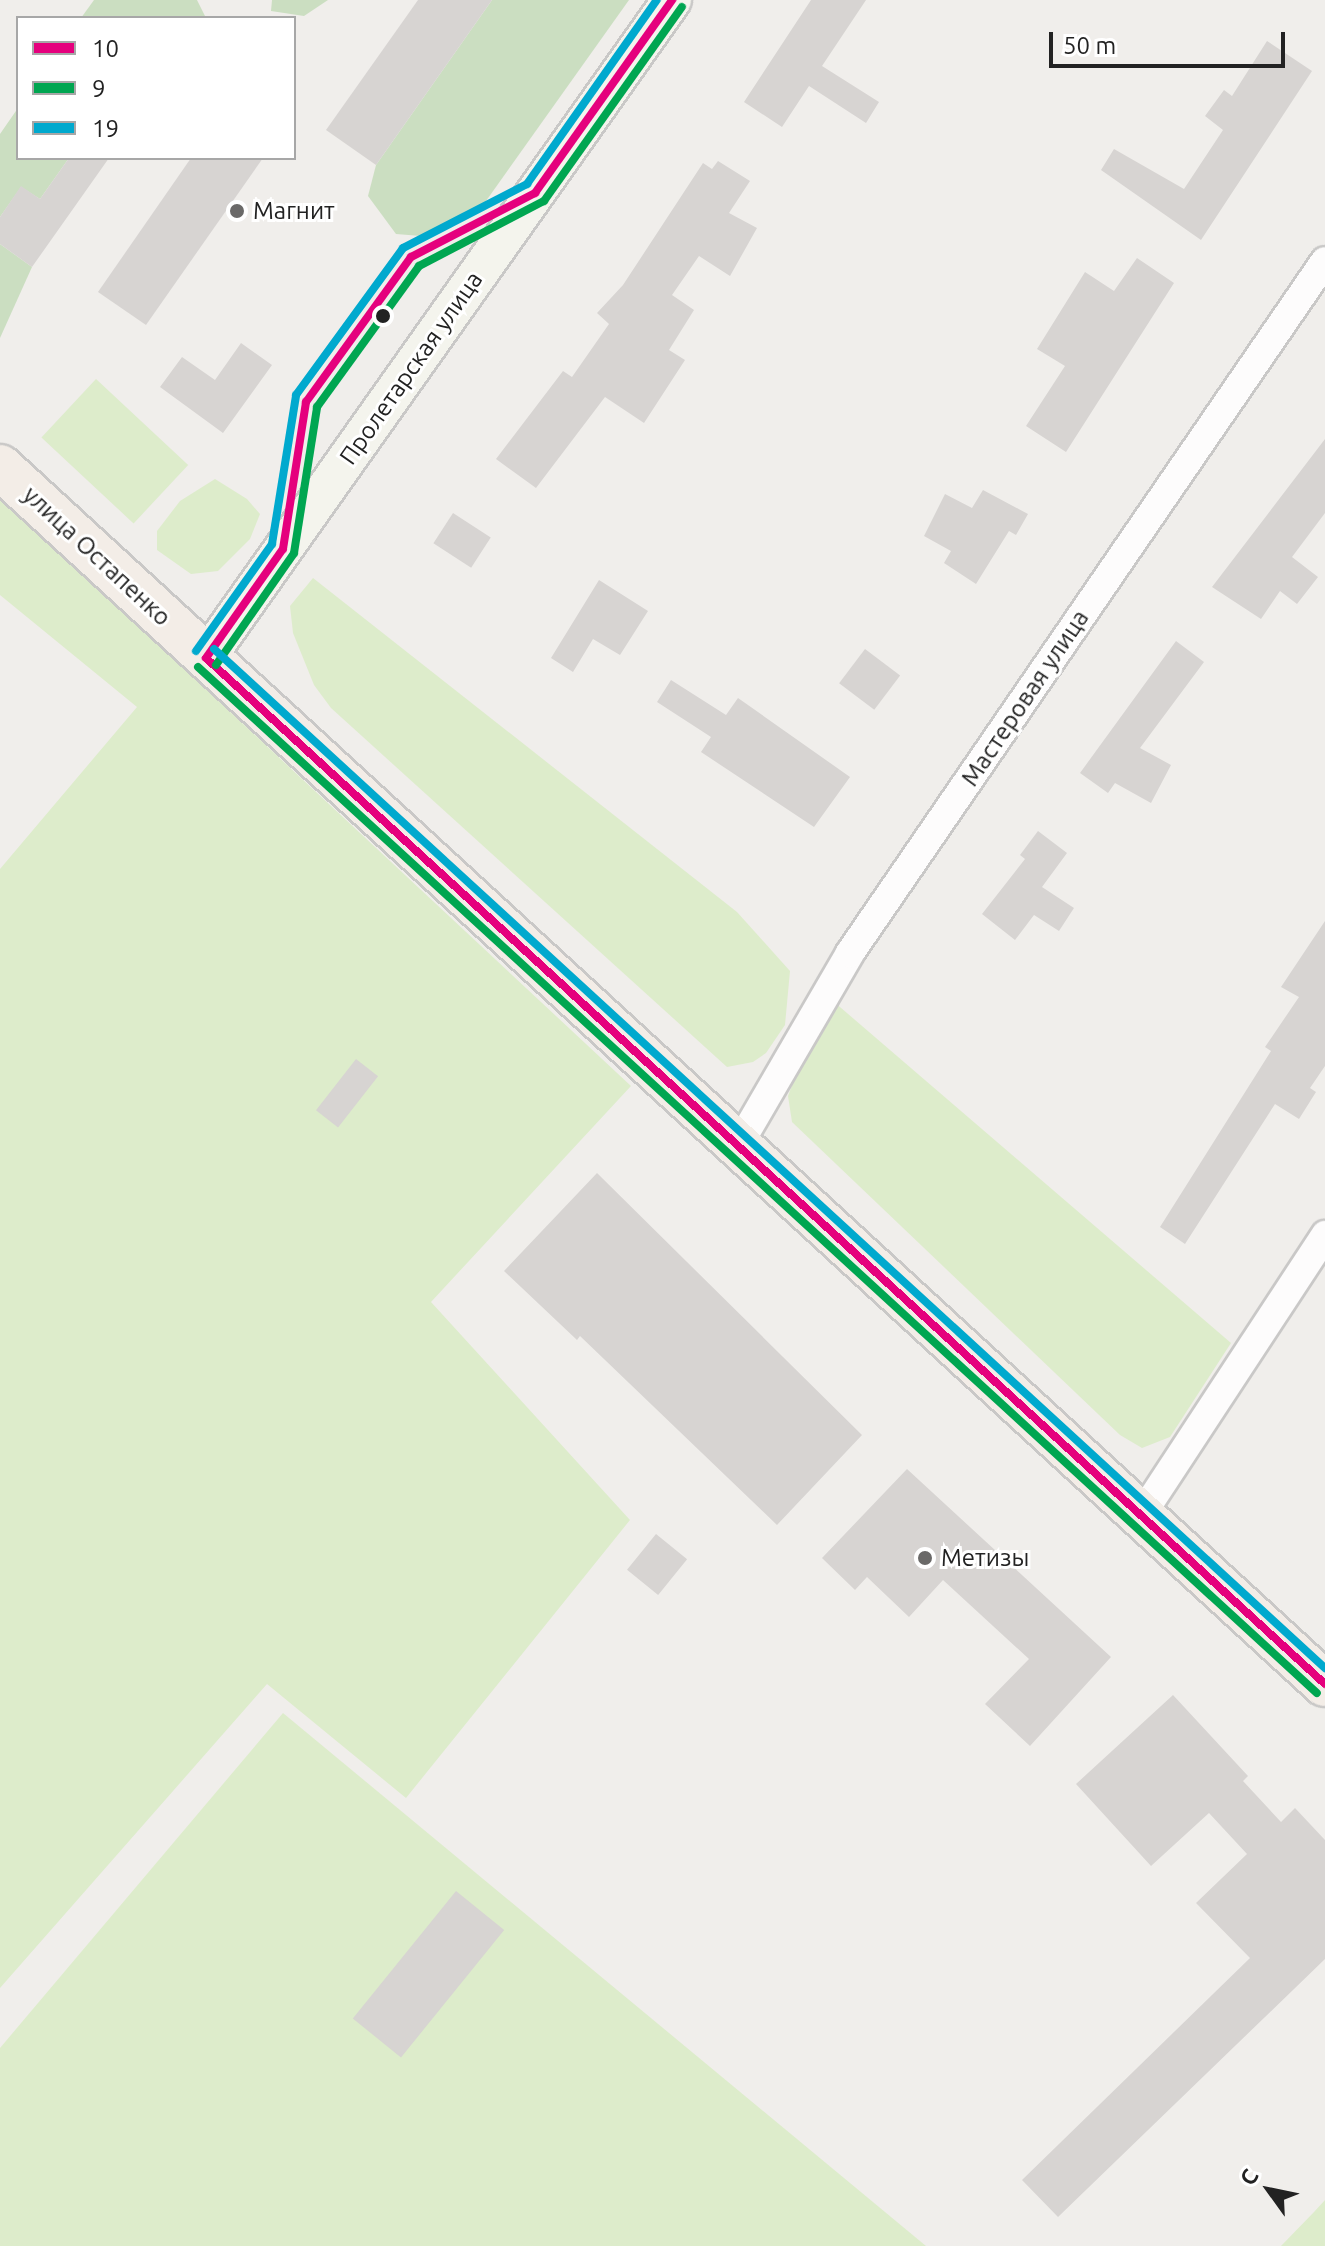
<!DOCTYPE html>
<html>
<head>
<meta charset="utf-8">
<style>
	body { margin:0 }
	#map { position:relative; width:1325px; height:2246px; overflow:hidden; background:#f0eeeb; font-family:Ubuntu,sans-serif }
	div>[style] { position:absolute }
	.grass>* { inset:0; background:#ddeccb; transform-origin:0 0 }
	.forest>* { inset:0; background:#cbdec1 }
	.building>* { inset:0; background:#d7d4d2; transform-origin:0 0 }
	.roads { filter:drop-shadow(2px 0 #c9c8c7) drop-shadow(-2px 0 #c9c8c7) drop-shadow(0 2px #c9c8c7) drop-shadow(0 -2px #c9c8c7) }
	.street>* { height:28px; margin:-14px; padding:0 14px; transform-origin:14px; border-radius:14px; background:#fdfcfc }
	.secondary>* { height:38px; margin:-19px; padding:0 19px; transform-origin:19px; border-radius:19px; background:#f4f4ed }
	.primary>* { height:44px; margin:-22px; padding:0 22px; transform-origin:22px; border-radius:22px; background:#f3ede7 }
	.bus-1>* { height:8px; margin:-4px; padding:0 4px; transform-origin:4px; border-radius:4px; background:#e5007d }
	.bus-2>* { height:8px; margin:-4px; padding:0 4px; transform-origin:4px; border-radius:4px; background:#00a651 }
	.bus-3>* { height:8px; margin:-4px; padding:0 4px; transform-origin:4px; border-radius:4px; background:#00a9ce }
	.dots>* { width:22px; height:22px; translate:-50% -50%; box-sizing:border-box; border:4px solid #fff; border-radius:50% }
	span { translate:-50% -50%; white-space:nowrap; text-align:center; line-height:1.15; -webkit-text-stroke:6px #fff; paint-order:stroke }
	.poi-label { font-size:24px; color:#222 }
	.left { translate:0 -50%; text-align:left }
	.street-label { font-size:24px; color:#222 }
	.legend { position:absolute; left:16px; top:16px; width:280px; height:144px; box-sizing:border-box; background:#fff; border:2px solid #a7a7a7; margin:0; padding:10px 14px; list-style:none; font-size:24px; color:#222 }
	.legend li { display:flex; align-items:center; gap:16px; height:40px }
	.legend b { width:40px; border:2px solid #a7a7a7 }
	.north { position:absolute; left:1229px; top:2150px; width:80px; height:80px; -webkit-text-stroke:6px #fff; paint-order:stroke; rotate:303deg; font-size:22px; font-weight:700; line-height:32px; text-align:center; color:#222 }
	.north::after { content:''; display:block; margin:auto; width:28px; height:36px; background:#222; clip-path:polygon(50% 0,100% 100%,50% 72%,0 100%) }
	.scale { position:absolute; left:1049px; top:32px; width:236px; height:36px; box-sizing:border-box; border:4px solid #222; border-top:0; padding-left:10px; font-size:24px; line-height:28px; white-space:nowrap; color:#222; -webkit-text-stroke:6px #fff; paint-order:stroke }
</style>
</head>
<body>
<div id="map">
	<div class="grass">
		<i style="left:96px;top:379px;width:126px;height:80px;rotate:43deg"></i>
		<i style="clip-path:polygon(215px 479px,247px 499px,260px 514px,250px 539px,218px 571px,191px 574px,157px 550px,157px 531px,180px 501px)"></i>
		<i style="clip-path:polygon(0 497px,631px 1086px,431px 1302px,630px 1520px,406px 1798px,267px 1684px,0 1988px,0 869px,137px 707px,0 595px)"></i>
		<i style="clip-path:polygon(313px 578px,737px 912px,790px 971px,785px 1025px,766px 1053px,753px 1062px,727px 1067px,331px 708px,314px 685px,293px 633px,290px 606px)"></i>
		<i style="clip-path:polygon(826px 995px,1231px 1343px,1170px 1437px,1142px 1448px,1120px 1435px,792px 1122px,788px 1096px)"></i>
		<i style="clip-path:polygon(283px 1713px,926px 2246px,0 2246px,0 2048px)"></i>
		<i style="clip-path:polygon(1325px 2200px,1325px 2246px,1281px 2246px,1314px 2212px)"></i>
	</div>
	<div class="forest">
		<i style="clip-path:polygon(94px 0,197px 0,205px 16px,81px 18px)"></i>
		<i style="clip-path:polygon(272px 0,328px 0,304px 16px,271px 11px)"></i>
		<i style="clip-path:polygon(492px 0,629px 0,481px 208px,421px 236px,396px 234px,368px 196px,376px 165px)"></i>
		<i style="clip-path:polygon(18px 108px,18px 158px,69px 158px,40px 199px,21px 187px,0 217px,0 134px)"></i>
		<i style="clip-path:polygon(0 244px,32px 267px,0 338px)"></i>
	</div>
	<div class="building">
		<i style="clip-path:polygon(418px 0,492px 0,376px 165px,326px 130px)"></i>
		<i style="clip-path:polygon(811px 0,866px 0,822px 66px,879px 102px,866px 123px,809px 86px,782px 127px,744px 102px)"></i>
		<i style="clip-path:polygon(1267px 41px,1312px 71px,1201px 240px,1101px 170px,1114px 149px,1184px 189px,1223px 130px,1205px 116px,1224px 90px,1232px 96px)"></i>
		<i style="clip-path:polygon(69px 158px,109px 158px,32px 267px,0 244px,0 217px,21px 186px,40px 199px)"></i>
		<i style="clip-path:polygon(191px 158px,263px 158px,146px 325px,98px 292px)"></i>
		<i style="clip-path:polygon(718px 161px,750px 181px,729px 213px,757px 228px,730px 276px,699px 256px,672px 295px,694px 310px,669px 350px,685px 360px,644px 423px,605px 397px,536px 488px,496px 459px,563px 371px,572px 377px,609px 324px,597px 313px,623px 285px,703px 163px,712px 169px)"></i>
		<i style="clip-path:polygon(1137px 258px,1174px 283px,1066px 452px,1026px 426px,1065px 366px,1037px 349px,1085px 272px,1114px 291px)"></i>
		<i style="clip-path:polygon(241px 343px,272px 365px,223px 433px,160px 387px,182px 357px,215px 380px)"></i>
		<i style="clip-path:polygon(1325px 439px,1325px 513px,1292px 557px,1318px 577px,1297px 604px,1280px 591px,1261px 619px,1212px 587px)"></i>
		<i style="clip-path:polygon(983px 490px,1028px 514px,1016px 535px,1009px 531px,976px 584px,944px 563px,951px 551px,924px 536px,945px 494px,972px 508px)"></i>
		<i style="left:453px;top:513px;width:45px;height:36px;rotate:33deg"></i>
		<i style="clip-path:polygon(599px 580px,648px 611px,620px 655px,593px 639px,573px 672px,551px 658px)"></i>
		<i style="clip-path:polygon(1176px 641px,1204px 662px,1140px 748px,1171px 765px,1151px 803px,1115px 783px,1108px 793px,1080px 773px)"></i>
		<i style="left:865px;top:649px;width:44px;height:43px;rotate:37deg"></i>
		<i style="clip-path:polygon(671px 680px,726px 715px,738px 698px,850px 777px,814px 827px,701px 752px,711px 737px,657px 702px)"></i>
		<i style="clip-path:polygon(1038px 831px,1067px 853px,1042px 887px,1074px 908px,1059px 931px,1034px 915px,1015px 940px,982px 914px,1025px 859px,1020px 855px)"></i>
		<i style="clip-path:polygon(1325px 921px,1325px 1066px,1310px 1088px,1316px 1092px,1299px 1119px,1275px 1104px,1185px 1244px,1160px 1227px,1271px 1051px,1265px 1047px,1299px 997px,1281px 987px)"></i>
		<i style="left:356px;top:1059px;width:28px;height:65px;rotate:38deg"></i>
		<i style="clip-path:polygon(597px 1173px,862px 1435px,777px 1525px,580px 1336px,577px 1340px,504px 1271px)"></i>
		<i style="clip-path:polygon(907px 1469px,1111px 1657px,1030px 1746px,985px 1704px,1029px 1659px,943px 1580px,909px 1617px,867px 1577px,855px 1590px,822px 1558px)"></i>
		<i style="left:656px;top:1534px;width:40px;height:46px;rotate:39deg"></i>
		<i style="clip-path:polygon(1173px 1695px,1248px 1776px,1243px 1781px,1281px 1822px,1295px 1808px,1325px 1840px,1325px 1959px,1058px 2217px,1022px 2180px,1250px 1958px,1196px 1903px,1247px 1854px,1209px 1813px,1151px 1866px,1076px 1784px)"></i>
		<i style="left:456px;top:1891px;width:62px;height:164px;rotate:39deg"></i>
	</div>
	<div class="roads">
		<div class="street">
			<i style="left:739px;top:1144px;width:221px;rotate:-59.8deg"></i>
			<i style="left:850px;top:953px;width:839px;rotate:-55.53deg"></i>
			<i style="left:1142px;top:1514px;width:334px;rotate:-56.7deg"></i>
		</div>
		<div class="secondary">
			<i style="left:206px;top:658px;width:806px;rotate:-54.69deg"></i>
		</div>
		<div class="primary">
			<i style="left:0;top:467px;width:1799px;rotate:42.57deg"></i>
		</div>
	</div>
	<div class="bus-1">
		<i style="left:206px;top:658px;width:1518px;rotate:42.52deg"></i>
		<i style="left:206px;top:658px;width:133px;rotate:-54.8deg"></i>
		<i style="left:283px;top:549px;width:149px;rotate:-81.1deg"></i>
		<i style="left:306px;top:402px;width:179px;rotate:-54.1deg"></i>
		<i style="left:411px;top:257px;width:140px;rotate:-27.3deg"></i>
		<i style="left:535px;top:193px;width:237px;rotate:-54.6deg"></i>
	</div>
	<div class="bus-2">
		<i style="left:216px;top:665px;width:136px;rotate:-55.1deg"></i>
		<i style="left:294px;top:553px;width:148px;rotate:-81deg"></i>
		<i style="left:317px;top:407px;width:174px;rotate:-54.1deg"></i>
		<i style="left:419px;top:266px;width:141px;rotate:-27.5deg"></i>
		<i style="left:544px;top:201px;width:238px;rotate:-54.6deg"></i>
		<i style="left:198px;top:667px;width:1518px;rotate:42.52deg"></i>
	</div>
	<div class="bus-3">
		<i style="left:214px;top:649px;width:1508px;rotate:42.53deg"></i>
		<i style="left:196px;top:651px;width:131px;rotate:-54.6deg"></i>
		<i style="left:272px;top:544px;width:151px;rotate:-80.8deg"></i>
		<i style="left:296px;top:395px;width:182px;rotate:-53.9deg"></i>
		<i style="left:403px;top:248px;width:140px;rotate:-27.3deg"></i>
		<i style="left:527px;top:184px;width:225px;rotate:-54.8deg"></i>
	</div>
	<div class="dots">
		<i style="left:237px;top:211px;background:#6a6968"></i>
		<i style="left:383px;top:316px;background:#222"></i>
		<i style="left:925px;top:1558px;background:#6a6968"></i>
	</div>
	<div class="poi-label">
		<span class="left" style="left:253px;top:211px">Магнит</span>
		<span class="left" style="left:941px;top:1558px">Метизы</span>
	</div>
	<div class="street-label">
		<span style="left:411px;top:368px;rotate:-55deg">Пролетарская улица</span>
		<span style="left:97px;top:556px;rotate:43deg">улица Остапенко</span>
		<span style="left:1025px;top:698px;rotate:-56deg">Мастеровая улица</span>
	</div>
	<ul class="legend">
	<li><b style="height:10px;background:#e5007d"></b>10</li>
	<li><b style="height:10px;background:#00a651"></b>9</li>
	<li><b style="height:10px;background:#00a9ce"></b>19</li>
	</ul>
	<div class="north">С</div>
	<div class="scale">50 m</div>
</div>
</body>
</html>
